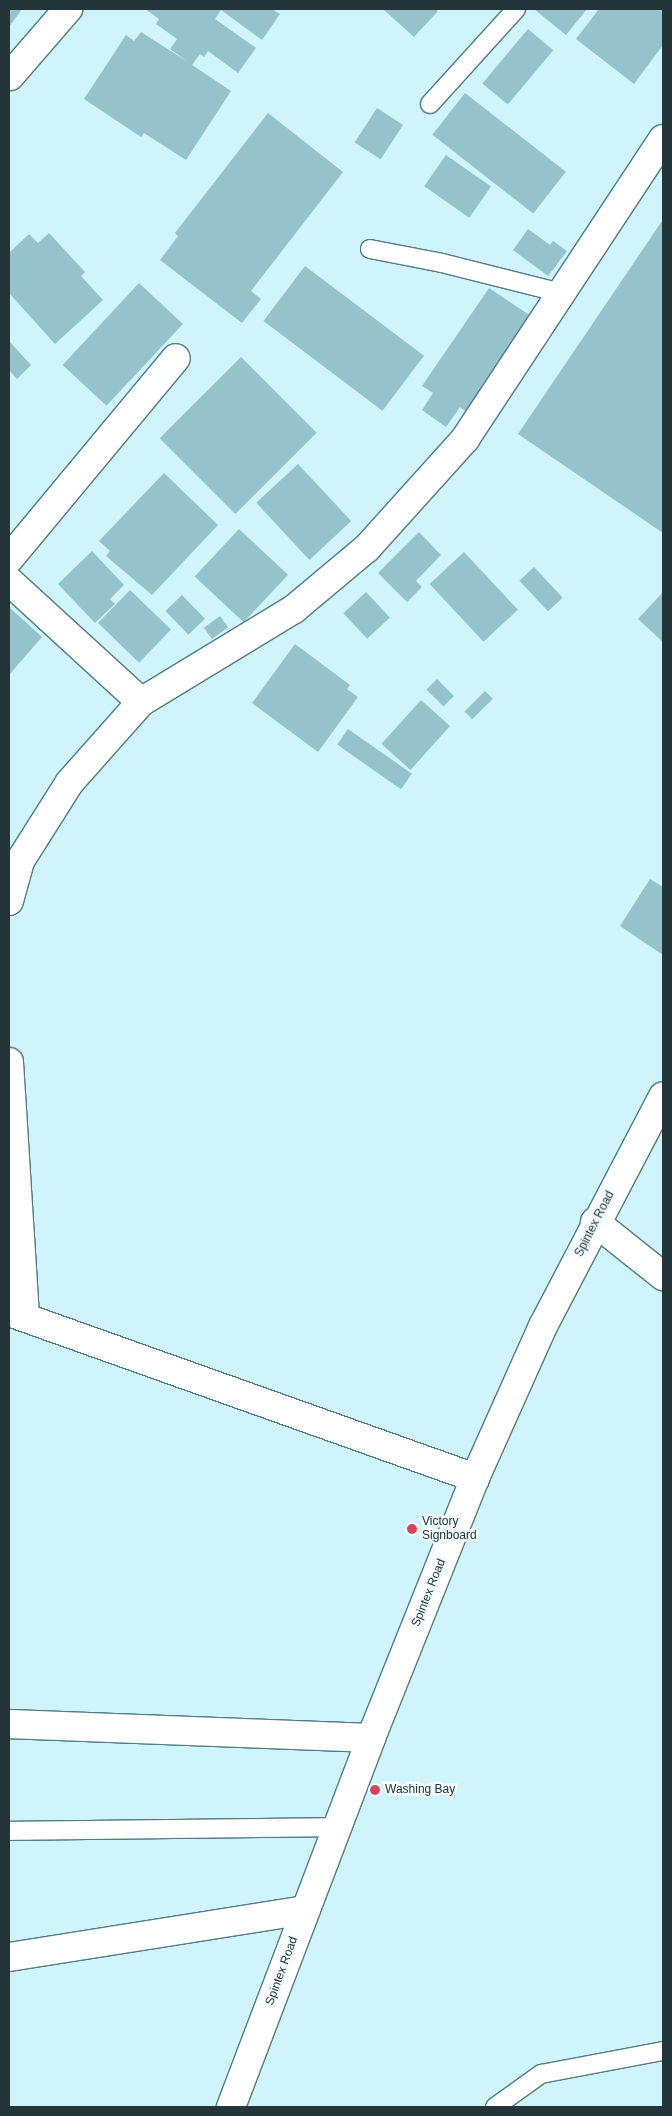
<!DOCTYPE html>
<html>
<head>
<meta charset="utf-8">
<style>
	body { margin:0 }
	#map { position:relative; width:672px; height:2116px; overflow:hidden; background:#cff4fb; font-family:Arial,sans-serif }
	div>[style] { position:absolute }
	.building>* { inset:0; background:#95c2cb; transform-origin:0 0 }
	.roads { filter:drop-shadow(1px 0 #517c85) drop-shadow(-1px 0 #517c85) drop-shadow(0 1px #517c85) drop-shadow(0 -1px #517c85) }
	.lane>* { height:18px; margin:-9px; padding:0 9px; transform-origin:9px; border-radius:9px; background:#fff }
	.street>* { height:28px; margin:-14px; padding:0 14px; transform-origin:14px; border-radius:14px; background:#fff }
	.secondary>* { height:28px; margin:-14px; padding:0 14px; transform-origin:14px; border-radius:14px; background:#fff }
	.dots>* { width:14px; height:14px; translate:-50% -50%; box-sizing:border-box; border:2px solid #f2fbfd; border-radius:50% }
	span { translate:-50% -50%; white-space:nowrap; text-align:center; line-height:1.15; -webkit-text-stroke:5px #f2fbfd; paint-order:stroke }
	.street-label { font-size:12px; color:#233539 }
	.poi-label { font-size:12px; color:#233539 }
	.left { translate:0 -50%; text-align:left }
	.frame { position:absolute; inset:0; border:10px solid #233539; pointer-events:none }
</style>
</head>
<body>
<div id="map">
	<div class="building">
		<i style="clip-path:polygon(9px 9px,22px 9px,9px 27px)"></i>
		<i style="clip-path:polygon(145px 9px,272px 9px,280px 14px,262px 40px,221px 10px,215px 19px,256px 48px,238px 73px,208px 51px,204px 57px,200px 54px,192px 65px,231px 91px,186px 160px,144px 133px,141px 137px,84px 99px,126px 35px,134px 41px,141px 32px,188px 62px,170px 49px,177px 39px,156px 24px,159px 19px)"></i>
		<i style="clip-path:polygon(383px 9px,435px 9px,438px 11px,414px 37px)"></i>
		<i style="clip-path:polygon(534px 9px,587px 9px,566px 35px)"></i>
		<i style="clip-path:polygon(599px 9px,663px 9px,663px 45px,634px 84px,576px 39px)"></i>
		<i style="left:528px;top:29px;width:33px;height:71px;rotate:40deg"></i>
		<i style="left:465px;top:93px;width:128px;height:53px;rotate:38deg"></i>
		<i style="left:377px;top:108px;width:31px;height:41px;rotate:33deg"></i>
		<i style="clip-path:polygon(268px 113px,343px 172px,251px 291px,261px 299px,242px 323px,160px 260px,178px 236px,175px 233px)"></i>
		<i style="left:446px;top:155px;width:55px;height:38px;rotate:35deg"></i>
		<i style="clip-path:polygon(662px 221px,663px 223px,663px 533px,518px 434px)"></i>
		<i style="clip-path:polygon(528px 229px,550px 245px,553px 241px,567px 251px,548px 276px,513px 250px)"></i>
		<i style="clip-path:polygon(49px 233px,85px 272px,81px 276px,103px 300px,55px 344px,9px 293px,9px 253px,29px 234px,38px 243px)"></i>
		<i style="left:305px;top:266px;width:149px;height:69px;rotate:37deg"></i>
		<i style="left:139px;top:283px;width:60px;height:112px;rotate:43deg"></i>
		<i style="clip-path:polygon(489px 288px,531px 316px,466px 412px,460px 407px,446px 427px,422px 410px,433px 393px,422px 386px)"></i>
		<i style="clip-path:polygon(9px 341px,31px 365px,17px 379px,9px 370px)"></i>
		<i style="left:241px;top:357px;width:107px;height:115px;rotate:45deg"></i>
		<i style="left:298px;top:464px;width:78px;height:57px;rotate:47deg"></i>
		<i style="clip-path:polygon(164px 473px,218px 525px,152px 595px,106px 556px,110px 551px,99px 541px)"></i>
		<i style="left:239px;top:529px;width:67px;height:65px;rotate:43deg"></i>
		<i style="clip-path:polygon(419px 532px,441px 555px,416px 581px,422px 587px,407px 602px,378px 573px)"></i>
		<i style="clip-path:polygon(92px 551px,124px 585px,110px 599px,115px 604px,95px 623px,58px 584px)"></i>
		<i style="left:464px;top:552px;width:79px;height:47px;rotate:47deg"></i>
		<i style="left:534px;top:567px;width:42px;height:20px;rotate:47deg"></i>
		<i style="left:130px;top:590px;width:57px;height:46px;rotate:44deg"></i>
		<i style="left:366px;top:592px;width:35px;height:31px;rotate:47deg"></i>
		<i style="clip-path:polygon(663px 592px,663px 642px,638px 619px)"></i>
		<i style="left:182px;top:595px;width:33px;height:23px;rotate:46deg"></i>
		<i style="clip-path:polygon(9px 607px,42px 637px,9px 675px)"></i>
		<i style="left:220px;top:616px;width:14px;height:20px;rotate:54deg"></i>
		<i style="clip-path:polygon(295px 644px,350px 685px,347px 689px,358px 697px,318px 752px,252px 703px)"></i>
		<i style="left:437px;top:679px;width:24px;height:15px;rotate:45deg"></i>
		<i style="left:485px;top:691px;width:11px;height:29px;rotate:45deg"></i>
		<i style="left:421px;top:700px;width:39px;height:59px;rotate:42deg"></i>
		<i style="left:348px;top:729px;width:78px;height:19px;rotate:35deg"></i>
		<i style="clip-path:polygon(650px 879px,663px 887px,663px 955px,620px 926px)"></i>
	</div>
	<div class="roads">
		<div class="lane">
			<i style="left:430px;top:104px;width:128px;rotate:-47.8deg"></i>
			<i style="left:370px;top:249px;width:73px;rotate:11deg"></i>
			<i style="left:442px;top:263px;width:123px;rotate:14.1deg"></i>
			<i style="left:9px;top:1831px;width:328px;rotate:-0.7deg"></i>
			<i style="left:495px;top:2107px;width:57px;rotate:-35.7deg"></i>
			<i style="left:541px;top:2074px;width:124px;rotate:-10.7deg"></i>
		</div>
		<div class="street">
			<i style="left:10px;top:76px;width:89px;rotate:-49.1deg"></i>
			<i style="left:9px;top:559px;width:261px;rotate:-50.3deg"></i>
			<i style="left:9px;top:581px;width:179px;rotate:42.5deg"></i>
			<i style="left:9px;top:901px;width:41px;rotate:-74.6deg"></i>
			<i style="left:20px;top:861px;width:93px;rotate:-57.7deg"></i>
			<i style="left:70px;top:782px;width:107px;rotate:-48.4deg"></i>
			<i style="left:141px;top:702px;width:179px;rotate:-31.3deg"></i>
			<i style="left:294px;top:609px;width:95px;rotate:-39.9deg"></i>
			<i style="left:367px;top:548px;width:147px;rotate:-48deg"></i>
			<i style="left:465px;top:439px;width:359px;rotate:-56.6deg"></i>
			<i style="left:9px;top:1062px;width:255px;rotate:86.4deg"></i>
			<i style="left:595px;top:1222px;width:87px;rotate:38.5deg"></i>
			<i style="left:9px;top:1312px;width:495px;rotate:19.6deg"></i>
			<i style="left:9px;top:1724px;width:362px;rotate:2.2deg"></i>
			<i style="left:9px;top:1957px;width:300px;rotate:-9deg"></i>
		</div>
		<div class="secondary">
			<i style="left:231px;top:2107px;width:395px;rotate:-69.2deg"></i>
			<i style="left:371px;top:1738px;width:280px;rotate:-68.2deg"></i>
			<i style="left:475px;top:1478px;width:167px;rotate:-65.9deg"></i>
			<i style="left:543px;top:1326px;width:259px;rotate:-62.4deg"></i>
		</div>
	</div>
	<div class="dots">
		<i style="left:412px;top:1529px;background:#d5455c"></i>
		<i style="left:375px;top:1790px;background:#d5455c"></i>
	</div>
	<div class="street-label">
		<span style="left:595px;top:1224px;rotate:-63deg">Spintex Road</span>
		<span style="left:429px;top:1593px;rotate:-68deg">Spintex Road</span>
		<span style="left:282px;top:1971px;rotate:-70deg">Spintex Road</span>
	</div>
	<div class="poi-label">
		<span class="left" style="left:422px;top:1529px">Victory<br>Signboard</span>
		<span class="left" style="left:385px;top:1790px">Washing Bay</span>
	</div>
	<div class="frame"></div>
</div>
</body>
</html>
